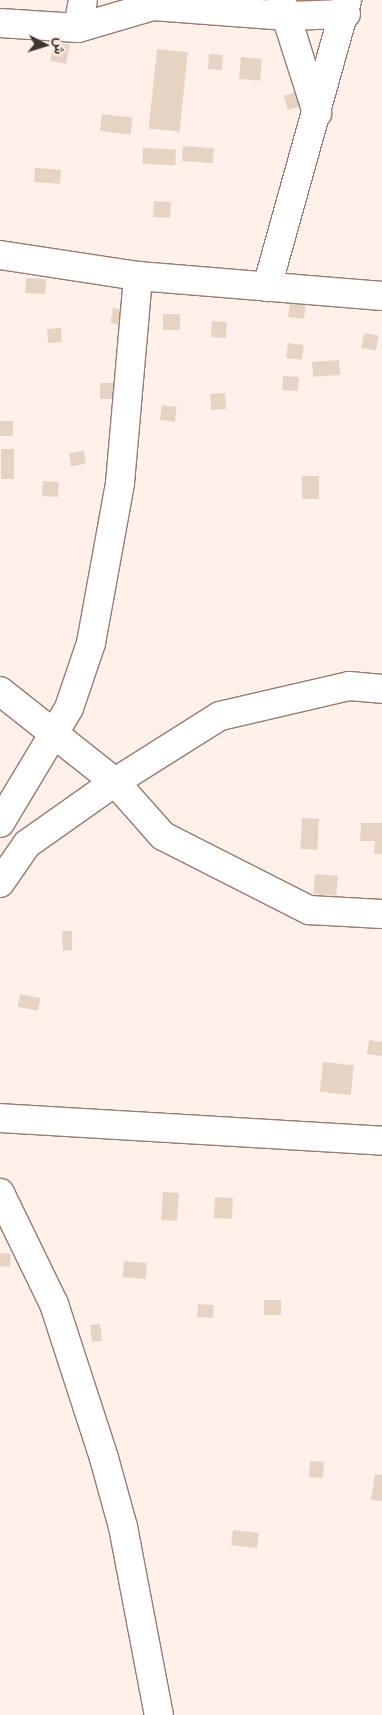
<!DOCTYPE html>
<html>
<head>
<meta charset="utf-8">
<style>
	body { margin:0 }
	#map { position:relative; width:382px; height:1715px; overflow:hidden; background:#fff0ea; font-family:"Space Grotesk",Vazirmatn,sans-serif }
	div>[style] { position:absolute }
	.building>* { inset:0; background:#e6d3c3; transform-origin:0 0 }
	.roads { filter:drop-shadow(1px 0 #937c73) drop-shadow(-1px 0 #937c73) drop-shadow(0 1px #937c73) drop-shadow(0 -1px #937c73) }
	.minor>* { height:28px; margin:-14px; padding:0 14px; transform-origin:14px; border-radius:14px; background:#fff }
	span { translate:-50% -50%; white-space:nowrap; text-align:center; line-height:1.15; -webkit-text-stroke:4px #fff0ea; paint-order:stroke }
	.north { position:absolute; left:20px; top:20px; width:50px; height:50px; -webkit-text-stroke:4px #fff0ea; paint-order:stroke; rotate:95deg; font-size:14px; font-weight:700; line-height:20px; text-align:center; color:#3f3531 }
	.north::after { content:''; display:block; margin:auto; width:18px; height:22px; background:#3f3531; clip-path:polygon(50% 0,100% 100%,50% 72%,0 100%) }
</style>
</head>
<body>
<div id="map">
	<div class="building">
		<i style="left:54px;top:42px;width:16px;height:19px;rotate:11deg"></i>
		<i style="left:157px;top:49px;width:31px;height:80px;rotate:6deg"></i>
		<i style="left:209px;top:54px;width:14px;height:15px;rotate:4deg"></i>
		<i style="left:241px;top:57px;width:21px;height:22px;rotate:5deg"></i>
		<i style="left:300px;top:91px;width:15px;height:17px;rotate:74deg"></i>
		<i style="left:102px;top:114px;width:31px;height:17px;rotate:7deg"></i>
		<i style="left:183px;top:146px;width:31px;height:15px;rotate:4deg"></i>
		<i style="left:143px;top:148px;width:33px;height:16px;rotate:2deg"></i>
		<i style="left:35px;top:168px;width:26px;height:14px;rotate:4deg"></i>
		<i style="left:154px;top:201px;width:17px;height:16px;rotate:3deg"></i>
		<i style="left:26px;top:278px;width:20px;height:15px;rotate:3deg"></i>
		<i style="left:290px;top:302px;width:16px;height:15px;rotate:7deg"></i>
		<i style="left:113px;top:308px;width:17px;height:15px;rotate:10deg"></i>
		<i style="left:163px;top:314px;width:17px;height:16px"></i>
		<i style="left:212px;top:321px;width:15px;height:16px;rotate:4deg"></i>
		<i style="left:61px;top:328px;width:14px;height:14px;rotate:86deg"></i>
		<i style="left:364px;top:333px;width:15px;height:15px;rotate:11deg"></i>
		<i style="left:288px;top:343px;width:16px;height:15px;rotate:7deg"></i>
		<i style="left:339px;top:360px;width:15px;height:27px;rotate:86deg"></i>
		<i style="left:283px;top:376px;width:16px;height:14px;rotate:4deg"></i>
		<i style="left:100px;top:383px;width:18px;height:16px"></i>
		<i style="left:225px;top:393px;width:16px;height:15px;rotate:86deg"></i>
		<i style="left:162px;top:405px;width:15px;height:15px;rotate:8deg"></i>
		<i style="left:0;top:421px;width:13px;height:15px"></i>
		<i style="left:1px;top:449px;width:13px;height:30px"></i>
		<i style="left:84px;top:451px;width:13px;height:15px;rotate:81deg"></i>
		<i style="left:319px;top:476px;width:23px;height:17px;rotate:90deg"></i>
		<i style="left:43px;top:481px;width:16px;height:15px;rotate:4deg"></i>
		<i style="left:302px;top:818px;width:17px;height:31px;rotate:3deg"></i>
		<i style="clip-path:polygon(361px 823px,382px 823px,382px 854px,374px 854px,375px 841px,360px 841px)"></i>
		<i style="left:315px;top:874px;width:23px;height:20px;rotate:5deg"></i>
		<i style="clip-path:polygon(62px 931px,72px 931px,72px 950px,63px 951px)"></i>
		<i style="left:20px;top:994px;width:21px;height:13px;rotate:11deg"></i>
		<i style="clip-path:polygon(369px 1040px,382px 1042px,382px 1056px,367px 1054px)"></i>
		<i style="left:323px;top:1062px;width:31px;height:30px;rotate:6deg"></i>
		<i style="left:163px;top:1192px;width:16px;height:28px;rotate:4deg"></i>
		<i style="left:215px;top:1197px;width:18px;height:21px;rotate:3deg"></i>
		<i style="left:0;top:1253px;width:11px;height:13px;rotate:5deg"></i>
		<i style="left:124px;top:1261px;width:23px;height:16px;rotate:5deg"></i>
		<i style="left:264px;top:1300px;width:17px;height:15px"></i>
		<i style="left:198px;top:1304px;width:16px;height:13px;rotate:4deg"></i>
		<i style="left:100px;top:1324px;width:17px;height:10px;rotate:83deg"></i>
		<i style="left:310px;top:1461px;width:14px;height:16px;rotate:4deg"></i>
		<i style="clip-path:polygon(375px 1474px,382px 1475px,382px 1501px,371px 1500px)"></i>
		<i style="left:233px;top:1530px;width:26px;height:15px;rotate:7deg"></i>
	</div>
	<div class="roads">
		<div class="minor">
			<i style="left:281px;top:0;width:119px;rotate:72.3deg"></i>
			<i style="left:0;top:23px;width:78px;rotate:3.7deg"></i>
			<i style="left:78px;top:28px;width:78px;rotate:-16.3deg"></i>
			<i style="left:153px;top:6px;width:134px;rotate:4.3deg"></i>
			<i style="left:287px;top:16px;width:59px;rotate:-1.9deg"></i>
			<i style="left:78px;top:28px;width:28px;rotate:-80deg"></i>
			<i style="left:0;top:255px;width:140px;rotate:8.7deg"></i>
			<i style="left:138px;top:276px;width:245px;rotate:4.7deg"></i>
			<i style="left:267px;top:287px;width:298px;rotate:-74.4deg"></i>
			<i style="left:0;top:691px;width:147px;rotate:38.4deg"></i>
			<i style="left:115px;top:782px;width:72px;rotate:48.4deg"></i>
			<i style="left:163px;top:836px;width:164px;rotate:26.9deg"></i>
			<i style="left:309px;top:910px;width:73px;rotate:3.1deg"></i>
			<i style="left:0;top:823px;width:134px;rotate:-59deg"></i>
			<i style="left:69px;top:708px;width:69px;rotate:-71.3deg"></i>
			<i style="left:91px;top:643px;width:163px;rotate:-79.7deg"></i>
			<i style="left:120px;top:483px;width:208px;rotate:-85deg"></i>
			<i style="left:0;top:883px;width:47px;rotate:-55.3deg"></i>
			<i style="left:27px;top:844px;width:108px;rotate:-35.2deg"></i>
			<i style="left:115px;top:782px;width:124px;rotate:-32.2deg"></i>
			<i style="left:220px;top:716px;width:132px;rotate:-13.1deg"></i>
			<i style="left:349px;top:686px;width:33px;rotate:5deg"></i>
			<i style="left:0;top:1118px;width:383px;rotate:3.4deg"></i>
			<i style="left:0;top:1193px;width:123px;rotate:64.1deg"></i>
			<i style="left:54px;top:1304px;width:162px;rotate:72deg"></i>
			<i style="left:104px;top:1458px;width:72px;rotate:74.6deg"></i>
			<i style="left:123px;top:1527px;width:191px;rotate:79.2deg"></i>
		</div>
	</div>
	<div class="north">ش</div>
</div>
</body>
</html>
